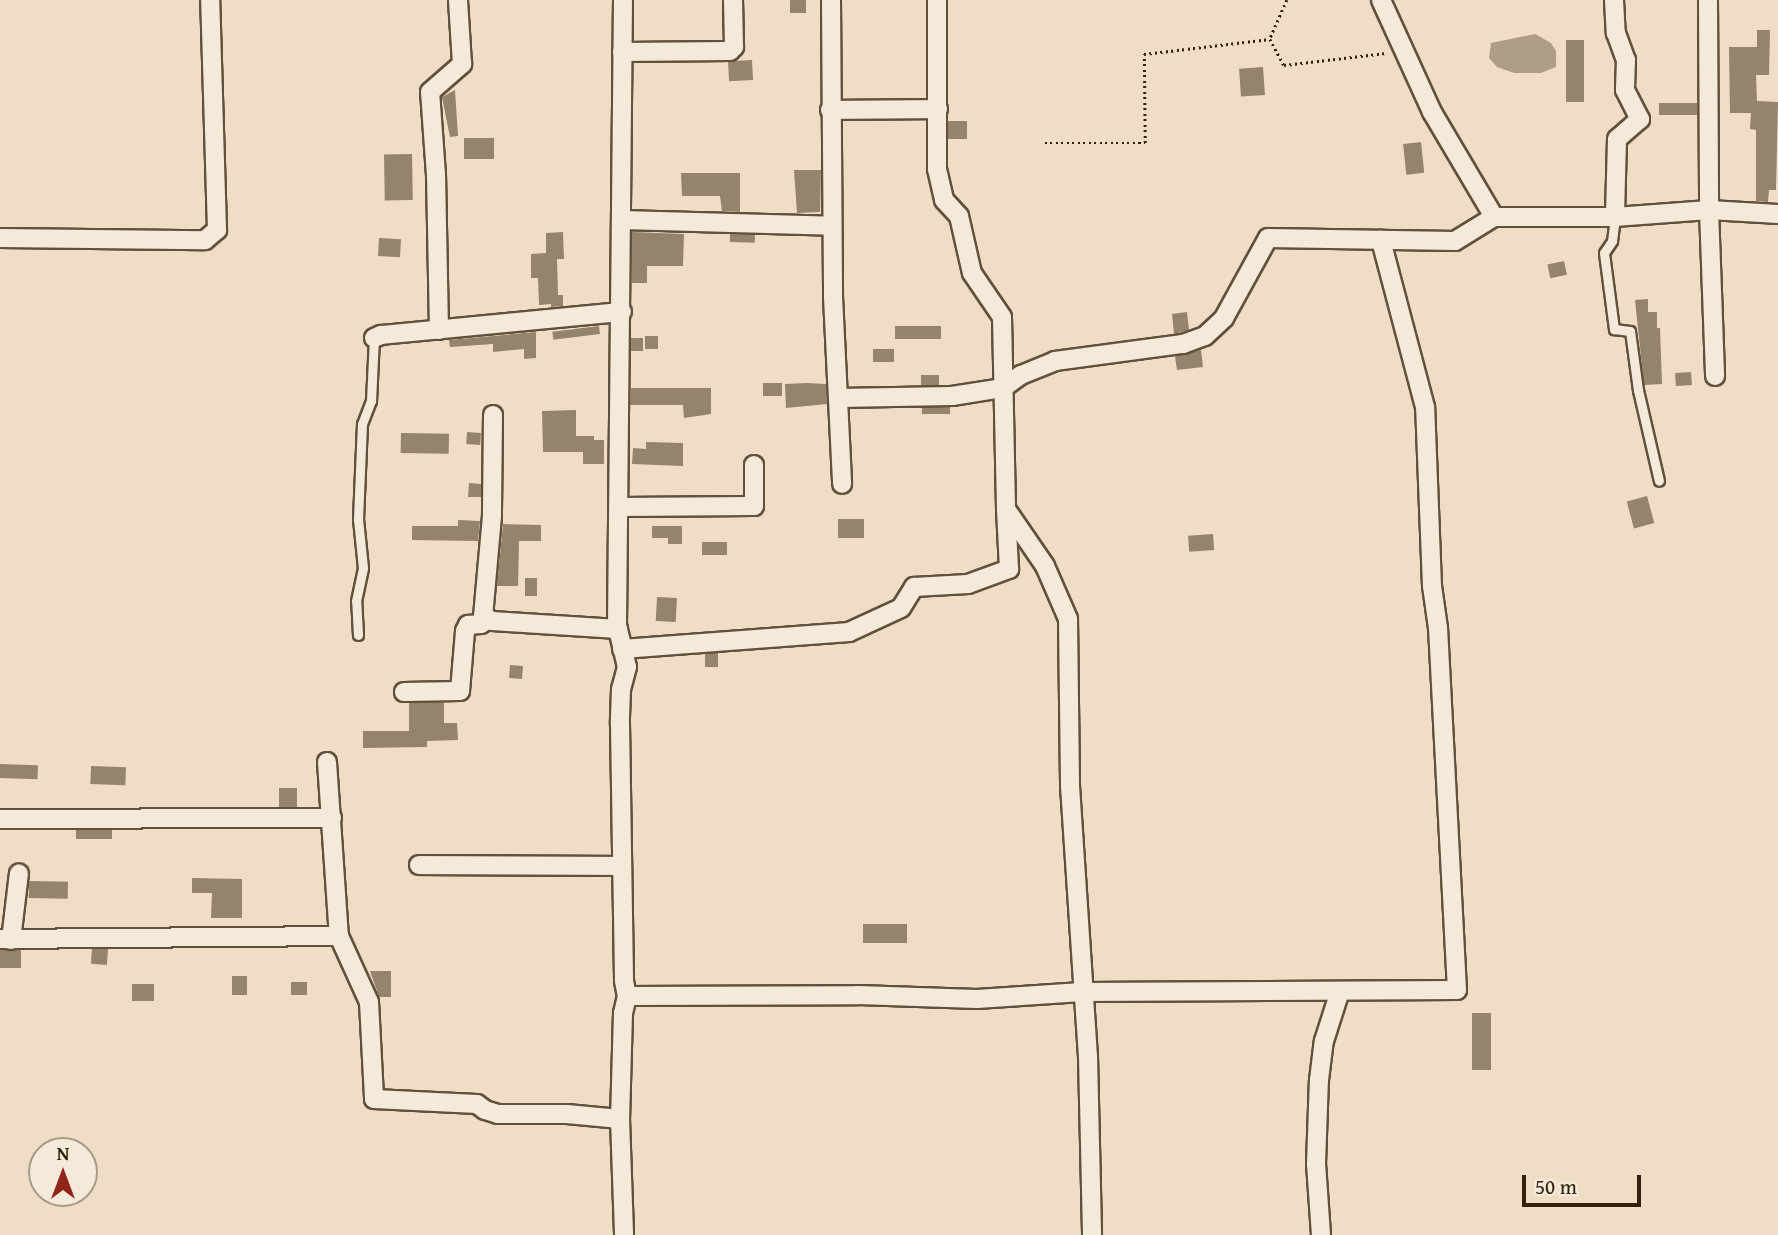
<!DOCTYPE html>
<html>
<head>
<meta charset="utf-8">
<style>
	body { margin:0 }
	#map { position:relative; width:1778px; height:1235px; overflow:hidden; background:#efdec5; font-family:"Gentium Book Plus",serif }
	div>[style] { position:absolute }
	.water>* { inset:0; background:#af9e87 }
	.building>* { inset:0; background:#94836d; transform-origin:0 0 }
	.path>* { height:2.5px; margin-top:-1.25px; transform-origin:0; background:repeating-linear-gradient(90deg,#32210e 0 2px,transparent 0 5.5px) }
	.roads { filter:drop-shadow(2px 0 #61503c) drop-shadow(-2px 0 #61503c) drop-shadow(0 2px #61503c) drop-shadow(0 -2px #61503c) }
	.lane>* { height:9px; margin:-4.5px; padding:0 4.5px; transform-origin:4.5px; border-radius:4.5px; background:#f5ead9 }
	.street>* { height:18px; margin:-9px; padding:0 9px; transform-origin:9px; border-radius:9px; background:#f5ead9 }
	span { translate:-50% -50%; white-space:nowrap; text-align:center; line-height:1.15; -webkit-text-stroke:5px #f5ead9; paint-order:stroke }
	.north { position:absolute; left:28px; top:1137px; width:70px; height:70px; box-sizing:border-box; background:#f5ead9; border:2px solid #a79a88; border-radius:50%; rotate:0deg; font-size:19px; font-weight:700; line-height:28px; text-align:center; color:#32210e }
	.north::after { content:''; display:block; margin:auto; width:24px; height:32px; background:#8f2418; clip-path:polygon(50% 0,100% 100%,50% 72%,0 100%) }
	.scale { position:absolute; left:1522px; top:1175px; width:119px; height:32px; box-sizing:border-box; border:4px solid #32210e; border-top:0; padding-left:9px; font-size:21px; line-height:24px; white-space:nowrap; color:#32210e; -webkit-text-stroke:5px #f5ead9; paint-order:stroke }
</style>
</head>
<body>
<div id="map">
	<div class="water">
		<i style="clip-path:polygon(1535px 34px,1551px 43px,1556px 51px,1556px 67px,1541px 73px,1514px 73px,1497px 67px,1489px 58px,1491px 43px)"></i>
	</div>
	<div class="building">
		<i style="left:790px;top:0;width:16px;height:13px"></i>
		<i style="clip-path:polygon(1757px 30px,1770px 30px,1769px 75px,1756px 75px,1757px 101px,1778px 102px,1776px 190px,1769px 190px,1768px 202px,1756px 201px,1756px 130px,1750px 129px,1751px 113px,1730px 113px,1729px 47px,1757px 47px)"></i>
		<i style="left:1566px;top:40px;width:18px;height:62px"></i>
		<i style="left:752px;top:60px;width:20px;height:24px;rotate:87deg"></i>
		<i style="left:1263px;top:67px;width:28px;height:24px;rotate:86deg"></i>
		<i style="clip-path:polygon(455px 90px,458px 136px,450px 137px,442px 97px)"></i>
		<i style="left:1659px;top:103px;width:38px;height:12px"></i>
		<i style="left:948px;top:121px;width:19px;height:18px"></i>
		<i style="left:464px;top:138px;width:30px;height:21px"></i>
		<i style="left:1421px;top:142px;width:31px;height:18px;rotate:84deg"></i>
		<i style="left:412px;top:154px;width:46px;height:28px;rotate:89deg"></i>
		<i style="clip-path:polygon(794px 170px,821px 170px,820px 212px,797px 213px)"></i>
		<i style="clip-path:polygon(681px 173px,740px 173px,740px 212px,722px 211px,720px 196px,682px 196px)"></i>
		<i style="clip-path:polygon(563px 232px,564px 259px,557px 259px,558px 295px,563px 295px,563px 306px,551px 307px,551px 304px,539px 305px,538px 278px,531px 278px,531px 254px,546px 253px,546px 233px)"></i>
		<i style="clip-path:polygon(632px 232px,684px 234px,683px 266px,647px 266px,647px 283px,632px 283px)"></i>
		<i style="left:730px;top:234px;width:25px;height:8px;rotate:2deg"></i>
		<i style="left:379px;top:238px;width:22px;height:18px;rotate:3deg"></i>
		<i style="left:1564px;top:261px;width:14px;height:17px;rotate:78deg"></i>
		<i style="clip-path:polygon(1648px 299px,1648px 312px,1657px 312px,1657px 328px,1660px 328px,1662px 384px,1644px 385px,1635px 300px)"></i>
		<i style="clip-path:polygon(1187px 312px,1189px 330px,1174px 334px,1172px 314px)"></i>
		<i style="left:599px;top:326px;width:8px;height:47px;rotate:83deg"></i>
		<i style="left:895px;top:326px;width:46px;height:13px"></i>
		<i style="clip-path:polygon(536px 332px,536px 358px,524px 359px,524px 349px,493px 352px,493px 344px,450px 347px,449px 340px)"></i>
		<i style="left:658px;top:336px;width:13px;height:13px;rotate:90deg"></i>
		<i style="left:631px;top:338px;width:12px;height:13px"></i>
		<i style="left:873px;top:349px;width:21px;height:13px"></i>
		<i style="clip-path:polygon(1201px 350px,1203px 367px,1177px 370px,1175px 356px)"></i>
		<i style="left:1691px;top:372px;width:13px;height:16px;rotate:86deg"></i>
		<i style="left:921px;top:375px;width:18px;height:10px"></i>
		<i style="left:763px;top:383px;width:19px;height:13px"></i>
		<i style="clip-path:polygon(807px 383px,826px 384px,827px 404px,786px 408px,785px 384px)"></i>
		<i style="clip-path:polygon(631px 388px,711px 388px,711px 414px,684px 418px,683px 405px,630px 405px)"></i>
		<i style="left:950px;top:407px;width:7px;height:28px;rotate:90deg"></i>
		<i style="clip-path:polygon(576px 410px,576px 436px,594px 436px,594px 440px,604px 440px,604px 464px,583px 464px,583px 452px,543px 452px,542px 411px)"></i>
		<i style="left:467px;top:432px;width:14px;height:12px;rotate:4deg"></i>
		<i style="left:401px;top:433px;width:48px;height:20px;rotate:1deg"></i>
		<i style="clip-path:polygon(646px 442px,683px 443px,683px 466px,632px 464px,633px 448px,646px 449px)"></i>
		<i style="clip-path:polygon(469px 483px,481px 484px,481px 497px,468px 497px)"></i>
		<i style="left:1647px;top:496px;width:28px;height:21px;rotate:75deg"></i>
		<i style="left:838px;top:519px;width:26px;height:19px"></i>
		<i style="clip-path:polygon(458px 520px,480px 521px,478px 541px,412px 540px,412px 526px,458px 526px)"></i>
		<i style="clip-path:polygon(503px 524px,541px 525px,541px 541px,519px 541px,518px 586px,497px 586px)"></i>
		<i style="clip-path:polygon(652px 526px,682px 526px,682px 544px,668px 544px,668px 538px,652px 538px)"></i>
		<i style="left:1213px;top:534px;width:16px;height:25px;rotate:86deg"></i>
		<i style="left:702px;top:542px;width:25px;height:13px"></i>
		<i style="left:525px;top:578px;width:12px;height:18px"></i>
		<i style="left:657px;top:597px;width:20px;height:24px;rotate:3deg"></i>
		<i style="left:718px;top:653px;width:14px;height:13px;rotate:90deg"></i>
		<i style="left:510px;top:665px;width:13px;height:13px;rotate:4deg"></i>
		<i style="clip-path:polygon(409px 703px,444px 703px,444px 723px,457px 723px,458px 740px,427px 741px,427px 747px,363px 748px,363px 731px,409px 731px)"></i>
		<i style="left:0;top:764px;width:38px;height:14px;rotate:2deg"></i>
		<i style="left:91px;top:766px;width:35px;height:18px;rotate:2deg"></i>
		<i style="left:279px;top:788px;width:18px;height:19px"></i>
		<i style="left:76px;top:830px;width:36px;height:9px"></i>
		<i style="clip-path:polygon(192px 878px,242px 879px,242px 918px,211px 918px,212px 893px,192px 893px)"></i>
		<i style="left:29px;top:881px;width:39px;height:17px;rotate:1deg"></i>
		<i style="left:863px;top:924px;width:44px;height:19px"></i>
		<i style="left:108px;top:949px;width:16px;height:16px;rotate:94deg"></i>
		<i style="left:0;top:950px;width:21px;height:18px"></i>
		<i style="clip-path:polygon(370px 971px,391px 971px,391px 997px,379px 997px)"></i>
		<i style="left:232px;top:976px;width:15px;height:19px"></i>
		<i style="left:291px;top:982px;width:16px;height:13px"></i>
		<i style="left:132px;top:984px;width:22px;height:17px"></i>
		<i style="left:1472px;top:1013px;width:19px;height:57px"></i>
	</div>
	<div class="path">
		<i style="left:1287px;top:0;width:43px;rotate:113.6deg"></i>
		<i style="left:1270px;top:39px;width:30px;rotate:62deg"></i>
		<i style="left:1284px;top:65px;width:103px;rotate:-6.7deg"></i>
		<i style="left:1045px;top:143px;width:100px"></i>
		<i style="left:1145px;top:143px;width:89px;rotate:-90.6deg"></i>
		<i style="left:1144px;top:54px;width:127px;rotate:-6.8deg"></i>
	</div>
	<div class="roads">
		<div class="lane">
			<i style="left:1615px;top:217px;width:24px;rotate:97deg"></i>
			<i style="left:1612px;top:241px;width:14px;rotate:124deg"></i>
			<i style="left:1604px;top:253px;width:77px;rotate:82.5deg"></i>
			<i style="left:1614px;top:329px;width:16px;rotate:7deg"></i>
			<i style="left:1630px;top:331px;width:60px;rotate:82.3deg"></i>
			<i style="left:1638px;top:390px;width:93px;rotate:77deg"></i>
			<i style="left:358px;top:635px;width:34px;rotate:-93deg"></i>
			<i style="left:356px;top:601px;width:34px;rotate:-78deg"></i>
			<i style="left:363px;top:568px;width:49px;rotate:-95.8deg"></i>
			<i style="left:358px;top:519px;width:95px;rotate:-87.6deg"></i>
			<i style="left:362px;top:424px;width:25px;rotate:-69deg"></i>
			<i style="left:371px;top:401px;width:63px;rotate:-87.3deg"></i>
		</div>
		<div class="street">
			<i style="left:623px;top:0;width:625px;rotate:90.55deg"></i>
			<i style="left:617px;top:625px;width:43px;rotate:76.6deg"></i>
			<i style="left:627px;top:667px;width:23px;rotate:105deg"></i>
			<i style="left:621px;top:689px;width:35px;rotate:92deg"></i>
			<i style="left:620px;top:724px;width:257px;rotate:89.1deg"></i>
			<i style="left:624px;top:981px;width:15px;rotate:79deg"></i>
			<i style="left:627px;top:996px;width:17px;rotate:103deg"></i>
			<i style="left:623px;top:1013px;width:106px;rotate:91.6deg"></i>
			<i style="left:620px;top:1119px;width:116px;rotate:88deg"></i>
			<i style="left:831px;top:0;width:297px;rotate:89.6deg"></i>
			<i style="left:833px;top:297px;width:187px;rotate:87.2deg"></i>
			<i style="left:937px;top:0;width:169px;rotate:90deg"></i>
			<i style="left:937px;top:169px;width:32px;rotate:77deg"></i>
			<i style="left:944px;top:200px;width:22px;rotate:47deg"></i>
			<i style="left:959px;top:216px;width:58px;rotate:77.2deg"></i>
			<i style="left:972px;top:273px;width:53px;rotate:55.7deg"></i>
			<i style="left:1002px;top:317px;width:192px;rotate:88.8deg"></i>
			<i style="left:1006px;top:509px;width:69px;rotate:55.6deg"></i>
			<i style="left:1045px;top:566px;width:58px;rotate:66.5deg"></i>
			<i style="left:1068px;top:619px;width:167px;rotate:89.3deg"></i>
			<i style="left:1070px;top:786px;width:271px;rotate:86.2deg"></i>
			<i style="left:1088px;top:1056px;width:179px;rotate:88.7deg"></i>
			<i style="left:1381px;top:0;width:123px;rotate:65.5deg"></i>
			<i style="left:1432px;top:112px;width:122px;rotate:59.4deg"></i>
			<i style="left:1614px;top:0;width:33px;rotate:87deg"></i>
			<i style="left:1616px;top:33px;width:29px;rotate:70deg"></i>
			<i style="left:1626px;top:60px;width:30px;rotate:92deg"></i>
			<i style="left:1625px;top:90px;width:33px;rotate:63deg"></i>
			<i style="left:1640px;top:119px;width:30px;rotate:139deg"></i>
			<i style="left:1617px;top:139px;width:78px;rotate:91.5deg"></i>
			<i style="left:1708px;top:0;width:210px;rotate:89.7deg"></i>
			<i style="left:1709px;top:210px;width:166px;rotate:87.9deg"></i>
			<i style="left:622px;top:52px;width:108px;rotate:-0.5deg"></i>
			<i style="left:730px;top:51px;width:6px;rotate:-45deg"></i>
			<i style="left:734px;top:47px;width:47px;rotate:-91.2deg"></i>
			<i style="left:830px;top:110px;width:108px;rotate:-0.5deg"></i>
			<i style="left:622px;top:220px;width:210px;rotate:1.6deg"></i>
			<i style="left:0;top:238px;width:205px;rotate:0.6deg"></i>
			<i style="left:205px;top:240px;width:16px;rotate:-40deg"></i>
			<i style="left:217px;top:230px;width:230px;rotate:-91.7deg"></i>
			<i style="left:439px;top:330px;width:155px;rotate:-91.1deg"></i>
			<i style="left:436px;top:175px;width:83px;rotate:-94.1deg"></i>
			<i style="left:430px;top:92px;width:43px;rotate:-41.2deg"></i>
			<i style="left:462px;top:64px;width:64px;rotate:-93.6deg"></i>
			<i style="left:374px;top:338px;width:8px;rotate:-23deg"></i>
			<i style="left:381px;top:335px;width:242px;rotate:-5.5deg"></i>
			<i style="left:838px;top:398px;width:114px;rotate:-1deg"></i>
			<i style="left:952px;top:396px;width:52px;rotate:-8.9deg"></i>
			<i style="left:1003px;top:388px;width:22px;rotate:-36deg"></i>
			<i style="left:1021px;top:375px;width:37px;rotate:-22deg"></i>
			<i style="left:1055px;top:361px;width:129px;rotate:-7.6deg"></i>
			<i style="left:1183px;top:344px;width:23px;rotate:-20deg"></i>
			<i style="left:1205px;top:336px;width:26px;rotate:-43deg"></i>
			<i style="left:1224px;top:318px;width:91px;rotate:-61.2deg"></i>
			<i style="left:1268px;top:238px;width:187px;rotate:0.9deg"></i>
			<i style="left:1455px;top:241px;width:46px;rotate:-31.6deg"></i>
			<i style="left:1494px;top:217px;width:121px"></i>
			<i style="left:1615px;top:217px;width:94px;rotate:-4.3deg"></i>
			<i style="left:1709px;top:210px;width:69px;rotate:3.3deg"></i>
			<i style="left:493px;top:415px;width:101px;rotate:90.6deg"></i>
			<i style="left:492px;top:516px;width:101px;rotate:95.1deg"></i>
			<i style="left:483px;top:617px;width:10px;rotate:24deg"></i>
			<i style="left:492px;top:621px;width:126px;rotate:3.6deg"></i>
			<i style="left:620px;top:507px;width:134px;rotate:-0.4deg"></i>
			<i style="left:754px;top:506px;width:41px;rotate:-90deg"></i>
			<i style="left:622px;top:649px;width:228px;rotate:-4.3deg"></i>
			<i style="left:849px;top:632px;width:57px;rotate:-24.8deg"></i>
			<i style="left:901px;top:608px;width:25px;rotate:-58deg"></i>
			<i style="left:914px;top:587px;width:54px;rotate:-3.2deg"></i>
			<i style="left:968px;top:584px;width:44px;rotate:-20.1deg"></i>
			<i style="left:1009px;top:569px;width:60px;rotate:-92.9deg"></i>
			<i style="left:404px;top:692px;width:56px;rotate:-1deg"></i>
			<i style="left:460px;top:691px;width:60px;rotate:-85.2deg"></i>
			<i style="left:465px;top:631px;width:7px;rotate:-63deg"></i>
			<i style="left:468px;top:625px;width:13px;rotate:-4deg"></i>
			<i style="left:481px;top:624px;width:9px;rotate:-36deg"></i>
			<i style="left:327px;top:762px;width:174px;rotate:86.1deg"></i>
			<i style="left:339px;top:936px;width:72px;rotate:65.6deg"></i>
			<i style="left:369px;top:1002px;width:97px;rotate:87deg"></i>
			<i style="left:374px;top:1099px;width:103px;rotate:2.8deg"></i>
			<i style="left:477px;top:1104px;width:10px;rotate:37deg"></i>
			<i style="left:485px;top:1110px;width:14px;rotate:17deg"></i>
			<i style="left:498px;top:1114px;width:69px"></i>
			<i style="left:567px;top:1114px;width:53px;rotate:5.4deg"></i>
			<i style="left:0;top:819px;width:332px;rotate:-0.2deg"></i>
			<i style="left:419px;top:865px;width:202px;rotate:0.3deg"></i>
			<i style="left:0;top:939px;width:339px;rotate:-0.5deg"></i>
			<i style="left:11px;top:940px;width:67px;rotate:-83.2deg"></i>
			<i style="left:627px;top:996px;width:231px;rotate:-0.2deg"></i>
			<i style="left:858px;top:995px;width:119px;rotate:1.9deg"></i>
			<i style="left:977px;top:999px;width:105px;rotate:-3.8deg"></i>
			<i style="left:1082px;top:992px;width:375px;rotate:-0.3deg"></i>
			<i style="left:1457px;top:990px;width:362px;rotate:-93deg"></i>
			<i style="left:1438px;top:628px;width:42px;rotate:-98.1deg"></i>
			<i style="left:1432px;top:586px;width:179px;rotate:-92.2deg"></i>
			<i style="left:1425px;top:407px;width:173px;rotate:-104.8deg"></i>
			<i style="left:1321px;top:1235px;width:71px;rotate:-94deg"></i>
			<i style="left:1316px;top:1164px;width:84px;rotate:-88deg"></i>
			<i style="left:1319px;top:1080px;width:39px;rotate:-83deg"></i>
			<i style="left:1324px;top:1041px;width:52px;rotate:-72.3deg"></i>
		</div>
	</div>
	<div class="north">N</div>
	<div class="scale">50 m</div>
</div>
</body>
</html>
